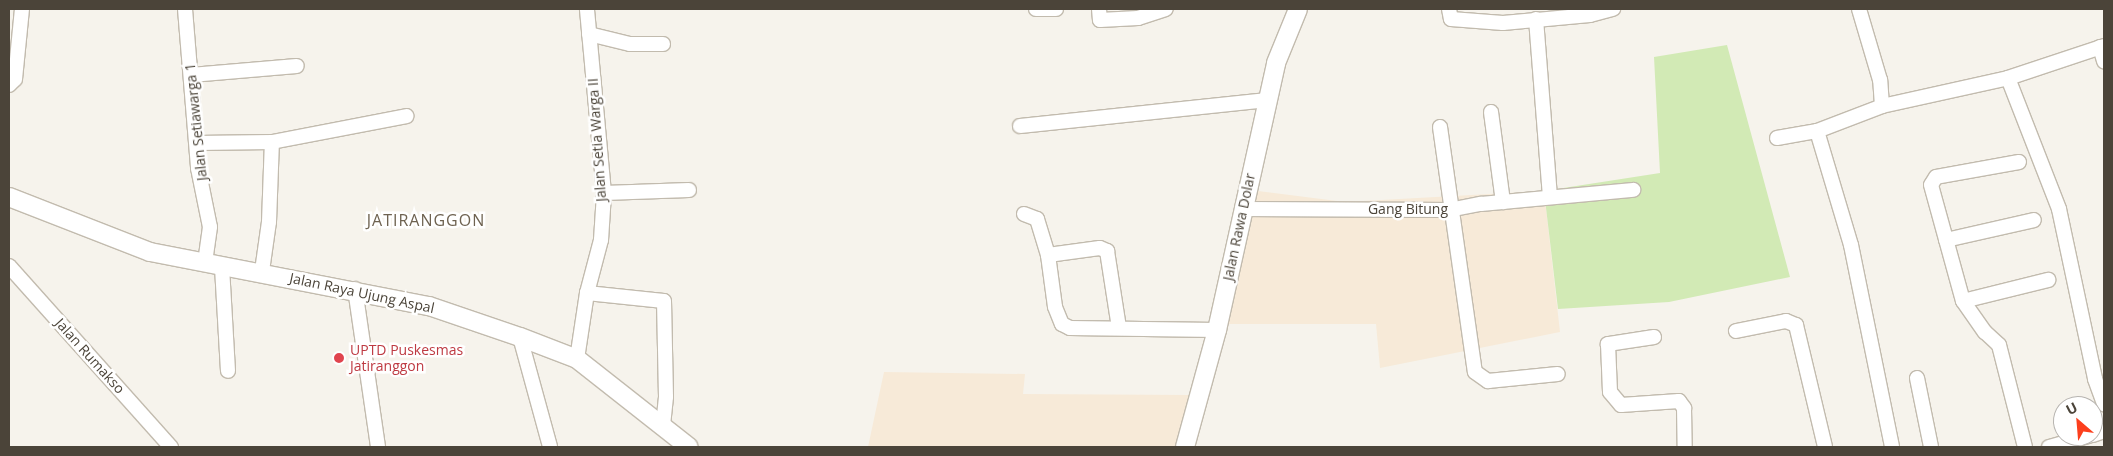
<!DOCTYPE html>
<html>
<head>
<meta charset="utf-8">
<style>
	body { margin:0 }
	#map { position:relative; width:2113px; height:456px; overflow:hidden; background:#f6f3ec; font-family:"Open Sans",sans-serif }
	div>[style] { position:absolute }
	.commercial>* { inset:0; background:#f7ead8 }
	.green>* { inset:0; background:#d2eab5 }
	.roads { filter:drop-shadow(1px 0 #c2bbae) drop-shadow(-1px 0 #c2bbae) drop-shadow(0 1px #c2bbae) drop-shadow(0 -1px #c2bbae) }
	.minor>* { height:14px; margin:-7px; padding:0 7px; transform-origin:7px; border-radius:7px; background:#fff }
	.tertiary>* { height:18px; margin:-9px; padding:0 9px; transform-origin:9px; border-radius:9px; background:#fff }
	.dots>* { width:14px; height:14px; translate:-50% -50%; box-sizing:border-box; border:2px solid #fff; border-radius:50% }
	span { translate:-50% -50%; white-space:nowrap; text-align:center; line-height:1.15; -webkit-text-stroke:5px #fff; paint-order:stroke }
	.street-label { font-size:14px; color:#4b4439 }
	.health-label { font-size:14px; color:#be3a42 }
	.left { translate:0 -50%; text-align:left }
	.quarter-label { font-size:16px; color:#6e6250; letter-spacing:1px }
	.frame { position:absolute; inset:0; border:10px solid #4b4439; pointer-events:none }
	.north { position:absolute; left:2053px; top:396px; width:50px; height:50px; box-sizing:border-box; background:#fff; border:1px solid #b7b4b0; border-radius:50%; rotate:333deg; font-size:14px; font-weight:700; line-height:20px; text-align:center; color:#4b4439 }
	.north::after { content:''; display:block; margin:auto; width:18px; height:22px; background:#fc3f1d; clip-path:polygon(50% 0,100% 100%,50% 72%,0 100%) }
</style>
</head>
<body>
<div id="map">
	<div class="commercial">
		<i style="clip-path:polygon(1258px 191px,1345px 202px,1544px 191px,1560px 332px,1380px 368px,1376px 324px,1224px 324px)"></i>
		<i style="clip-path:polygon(884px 372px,1025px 374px,1023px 394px,1190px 395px,1179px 447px,868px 447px)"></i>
	</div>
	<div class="green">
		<i style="clip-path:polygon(1727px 45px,1790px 277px,1669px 302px,1558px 309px,1544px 191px,1660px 173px,1654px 57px)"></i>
	</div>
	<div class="roads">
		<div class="minor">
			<i style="left:185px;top:9px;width:160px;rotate:85.3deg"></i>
			<i style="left:198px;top:168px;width:60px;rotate:78.5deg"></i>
			<i style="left:210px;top:227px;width:37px;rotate:98deg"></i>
			<i style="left:1036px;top:9px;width:20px"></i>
			<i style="left:1099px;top:9px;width:11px;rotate:85deg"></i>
			<i style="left:1100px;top:20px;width:38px;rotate:-3deg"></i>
			<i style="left:1138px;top:18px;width:29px;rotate:-18deg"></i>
			<i style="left:1449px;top:9px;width:10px;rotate:79deg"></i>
			<i style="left:1451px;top:19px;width:52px;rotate:4.4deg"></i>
			<i style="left:1503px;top:23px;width:87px;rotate:-5.3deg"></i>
			<i style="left:1590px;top:15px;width:24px;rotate:-15deg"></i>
			<i style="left:1536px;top:19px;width:178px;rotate:85.5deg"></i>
			<i style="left:589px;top:34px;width:42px;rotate:13.7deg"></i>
			<i style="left:630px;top:44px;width:33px"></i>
			<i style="left:2100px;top:47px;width:15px;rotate:74deg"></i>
			<i style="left:191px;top:75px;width:106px;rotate:-4.9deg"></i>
			<i style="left:2008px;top:78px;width:141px;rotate:68.7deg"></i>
			<i style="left:2059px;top:209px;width:174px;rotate:78deg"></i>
			<i style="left:2095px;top:379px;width:27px;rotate:70deg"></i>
			<i style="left:9px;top:85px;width:8px;rotate:-45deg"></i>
			<i style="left:15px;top:79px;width:70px;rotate:-84.3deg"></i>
			<i style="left:1882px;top:106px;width:129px;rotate:-12.5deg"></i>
			<i style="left:2008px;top:78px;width:101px;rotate:-18.4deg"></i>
			<i style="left:1491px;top:112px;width:91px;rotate:82.4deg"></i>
			<i style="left:1020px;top:126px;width:249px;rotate:-6deg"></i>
			<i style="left:1440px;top:127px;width:247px;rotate:81.9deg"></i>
			<i style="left:1475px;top:372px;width:16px;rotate:35deg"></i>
			<i style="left:1488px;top:381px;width:70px;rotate:-5.7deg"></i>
			<i style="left:1817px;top:131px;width:119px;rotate:73.4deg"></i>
			<i style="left:1851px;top:245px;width:206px;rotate:78.5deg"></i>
			<i style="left:1777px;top:138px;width:41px;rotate:-9.9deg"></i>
			<i style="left:1817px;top:131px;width:70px;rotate:-21deg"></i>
			<i style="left:1882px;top:106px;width:26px;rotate:-94deg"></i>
			<i style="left:1880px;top:80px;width:74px;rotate:-106.5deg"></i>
			<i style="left:197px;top:143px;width:75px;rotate:-0.8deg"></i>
			<i style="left:272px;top:142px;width:137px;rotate:-10.9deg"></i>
			<i style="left:2019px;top:162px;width:84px;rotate:169.8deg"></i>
			<i style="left:1936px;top:177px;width:9px;rotate:122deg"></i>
			<i style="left:1931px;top:185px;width:120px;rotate:74.6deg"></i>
			<i style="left:1963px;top:301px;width:38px;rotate:55deg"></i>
			<i style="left:1985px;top:332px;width:19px;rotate:43deg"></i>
			<i style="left:1999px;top:345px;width:105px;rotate:75.7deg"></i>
			<i style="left:604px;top:193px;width:85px;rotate:-2deg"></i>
			<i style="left:1242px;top:209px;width:207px;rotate:0.3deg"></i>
			<i style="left:1449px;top:210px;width:33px;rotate:-11deg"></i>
			<i style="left:1481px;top:204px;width:153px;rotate:-5.3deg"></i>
			<i style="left:1024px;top:214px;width:14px;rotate:21deg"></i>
			<i style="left:1037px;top:219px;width:38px;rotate:73deg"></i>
			<i style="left:1048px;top:255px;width:52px;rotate:82.3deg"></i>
			<i style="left:1055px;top:307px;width:18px;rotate:68deg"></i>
			<i style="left:1062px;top:324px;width:9px;rotate:27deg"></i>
			<i style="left:1070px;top:328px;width:147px;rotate:0.8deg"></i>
			<i style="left:1946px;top:240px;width:90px;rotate:-12.8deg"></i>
			<i style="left:1048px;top:255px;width:52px;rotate:-7.7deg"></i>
			<i style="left:1100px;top:248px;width:8px;rotate:23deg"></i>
			<i style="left:1107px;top:251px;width:78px;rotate:81.1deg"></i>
			<i style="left:9px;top:266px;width:243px;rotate:48.2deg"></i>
			<i style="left:222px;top:267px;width:104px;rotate:86.7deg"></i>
			<i style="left:262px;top:271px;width:49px;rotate:-81.9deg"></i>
			<i style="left:269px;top:222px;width:80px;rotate:-87.9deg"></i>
			<i style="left:355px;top:289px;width:160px;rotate:81.7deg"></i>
			<i style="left:587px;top:293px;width:77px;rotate:5.9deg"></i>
			<i style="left:664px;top:301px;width:96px;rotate:88.8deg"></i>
			<i style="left:666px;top:397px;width:27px;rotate:96deg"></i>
			<i style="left:1963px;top:301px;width:88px;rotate:-13.9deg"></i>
			<i style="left:1736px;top:331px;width:51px;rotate:-11.3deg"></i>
			<i style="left:1786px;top:321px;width:11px;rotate:22deg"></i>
			<i style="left:1796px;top:325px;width:125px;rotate:76.6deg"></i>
			<i style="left:520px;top:337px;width:114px;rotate:74.7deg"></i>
			<i style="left:1654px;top:337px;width:47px;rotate:171.3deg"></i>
			<i style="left:1608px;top:344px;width:48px;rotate:87.6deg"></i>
			<i style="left:1610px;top:392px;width:17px;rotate:50deg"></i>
			<i style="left:1621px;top:405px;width:58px;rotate:-3.9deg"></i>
			<i style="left:1679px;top:401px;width:9px;rotate:54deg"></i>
			<i style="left:1684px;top:408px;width:39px;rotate:89deg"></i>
			<i style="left:577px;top:359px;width:67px;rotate:-81.4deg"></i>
			<i style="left:587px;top:293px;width:55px;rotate:-75.2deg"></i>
			<i style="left:601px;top:240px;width:47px;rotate:-86.3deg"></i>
			<i style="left:604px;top:193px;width:185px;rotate:-95.3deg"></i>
			<i style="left:1917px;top:378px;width:70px;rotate:78.5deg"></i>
			<i style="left:2093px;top:435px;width:12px;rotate:-20deg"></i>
			<i style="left:2049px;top:447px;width:41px;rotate:-15.8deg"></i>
		</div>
		<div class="tertiary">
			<i style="left:9px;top:197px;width:151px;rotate:21.3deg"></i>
			<i style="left:150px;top:252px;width:284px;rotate:11deg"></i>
			<i style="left:429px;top:306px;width:96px;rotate:18.8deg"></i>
			<i style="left:520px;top:337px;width:61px;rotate:21.1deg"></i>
			<i style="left:577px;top:359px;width:142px;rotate:38.2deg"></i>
			<i style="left:1185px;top:447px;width:121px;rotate:-74.7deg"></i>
			<i style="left:1217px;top:330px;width:273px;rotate:-77.5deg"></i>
			<i style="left:1276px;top:63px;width:58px;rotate:-67.8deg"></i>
		</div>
	</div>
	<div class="dots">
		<i style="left:339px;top:358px;background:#e0444e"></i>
	</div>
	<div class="street-label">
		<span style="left:196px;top:122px;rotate:-96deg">Jalan Setiawarga 1</span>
		<span style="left:597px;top:140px;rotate:-94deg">Jalan Setia Warga II</span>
		<span style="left:1408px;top:209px">Gang Bitung</span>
		<span style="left:1239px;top:227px;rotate:-78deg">Jalan Rawa Dolar</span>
		<span style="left:362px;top:293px;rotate:12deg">Jalan Raya Ujung Aspal</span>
		<span style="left:90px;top:356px;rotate:48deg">Jalan Rumakso</span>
	</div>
	<div class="health-label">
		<span class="left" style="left:350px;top:358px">UPTD Puskesmas<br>Jatiranggon</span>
	</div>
	<div class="quarter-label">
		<span style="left:426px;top:220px">JATIRANGGON</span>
	</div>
	<div class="frame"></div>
	<div class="north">U</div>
</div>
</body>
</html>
